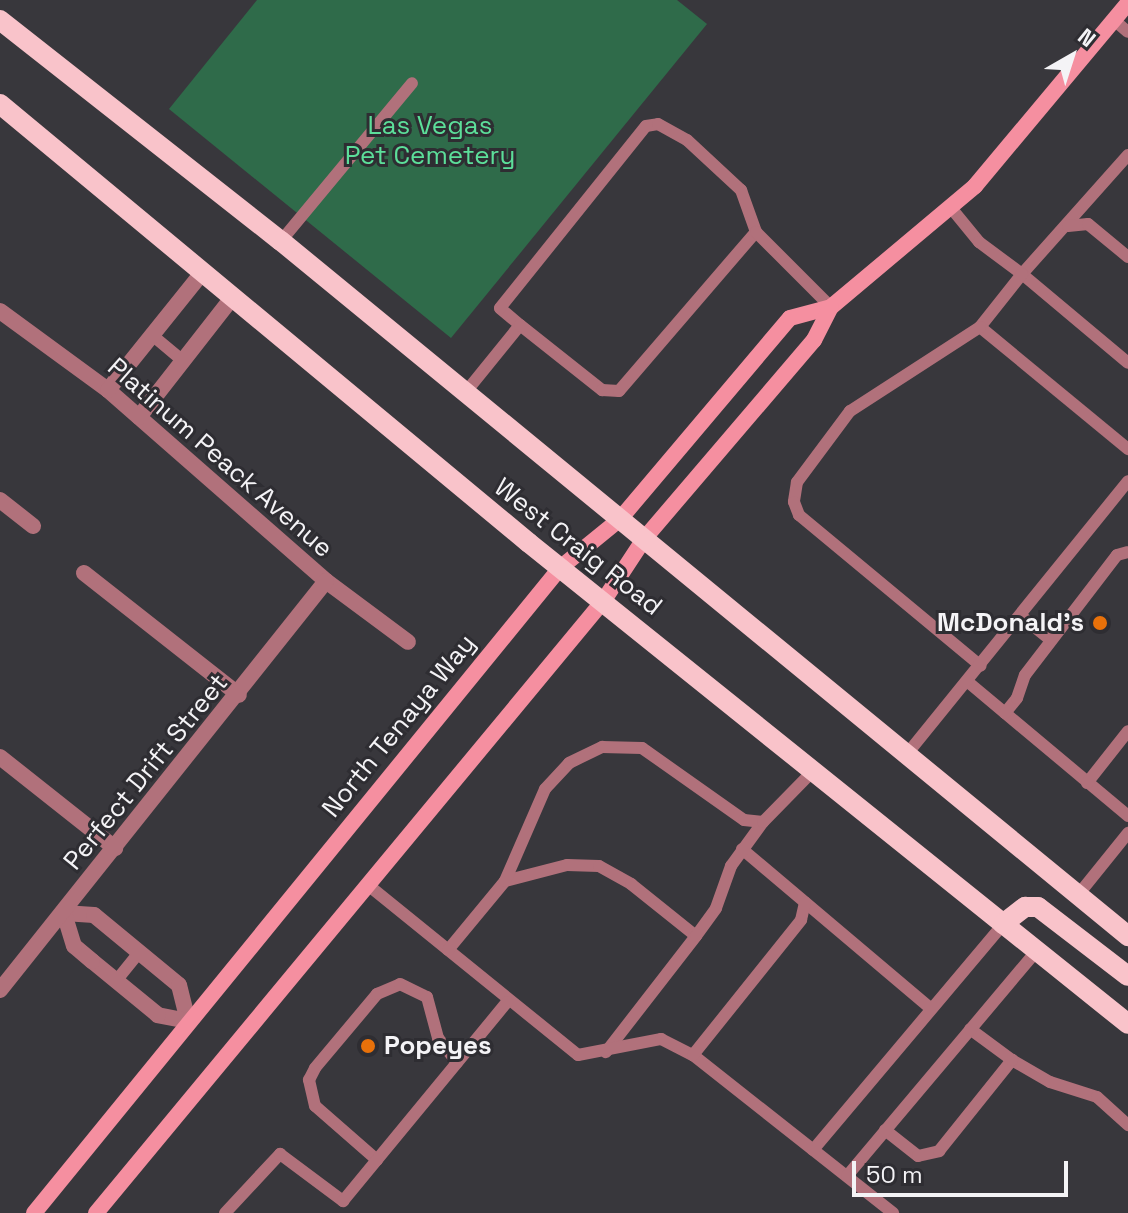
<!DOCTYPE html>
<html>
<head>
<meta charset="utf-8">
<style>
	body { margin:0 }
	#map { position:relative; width:1128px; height:1213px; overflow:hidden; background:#38373c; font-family:"Space Grotesk",sans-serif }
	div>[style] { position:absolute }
	.green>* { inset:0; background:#2f6b4a }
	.lane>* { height:12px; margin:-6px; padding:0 6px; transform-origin:6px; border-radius:6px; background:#b1717b }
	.street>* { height:16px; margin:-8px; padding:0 8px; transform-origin:8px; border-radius:8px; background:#b1717b }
	.secondary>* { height:16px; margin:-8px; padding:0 8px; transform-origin:8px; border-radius:8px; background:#f58fa0 }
	.primary>* { height:20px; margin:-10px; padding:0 10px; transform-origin:10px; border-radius:10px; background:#f9c3ca }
	.dots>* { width:22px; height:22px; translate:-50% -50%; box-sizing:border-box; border:4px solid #2e2d32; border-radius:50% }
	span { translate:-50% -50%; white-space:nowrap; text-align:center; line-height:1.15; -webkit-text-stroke:6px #2e2d32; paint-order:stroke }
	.park-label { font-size:26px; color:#5cdf9a }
	.street-label { font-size:26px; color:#f4f3f6 }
	.poi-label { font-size:26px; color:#f4f3f6; font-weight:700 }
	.right { translate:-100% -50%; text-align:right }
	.left { translate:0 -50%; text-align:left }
	.north { position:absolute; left:1032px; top:16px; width:80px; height:80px; -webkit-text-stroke:6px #2e2d32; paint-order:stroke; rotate:39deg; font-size:22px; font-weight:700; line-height:32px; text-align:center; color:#f4f3f6 }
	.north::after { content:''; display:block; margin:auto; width:28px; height:36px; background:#f4f3f6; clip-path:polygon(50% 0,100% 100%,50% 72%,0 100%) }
	.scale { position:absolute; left:852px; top:1161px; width:216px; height:36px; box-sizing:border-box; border:4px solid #f4f3f6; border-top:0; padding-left:10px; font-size:24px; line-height:28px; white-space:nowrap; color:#f4f3f6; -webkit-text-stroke:6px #2e2d32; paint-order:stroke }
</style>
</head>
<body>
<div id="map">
	<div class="green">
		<i style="clip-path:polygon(257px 0,677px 0,707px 24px,451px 338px,169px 109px)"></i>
	</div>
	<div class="lane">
		<i style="left:1114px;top:20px;width:18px;rotate:41deg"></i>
		<i style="left:1128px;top:155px;width:159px;rotate:131.7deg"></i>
		<i style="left:1022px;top:274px;width:138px;rotate:40deg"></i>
		<i style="left:952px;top:209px;width:43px;rotate:50.7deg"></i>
		<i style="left:979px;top:242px;width:54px;rotate:36.7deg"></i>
		<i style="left:1022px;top:274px;width:68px;rotate:128.4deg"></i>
		<i style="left:980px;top:327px;width:192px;rotate:39.5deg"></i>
		<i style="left:1068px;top:226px;width:20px;rotate:-6deg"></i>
		<i style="left:1088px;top:224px;width:52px;rotate:39.5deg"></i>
		<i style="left:281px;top:241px;width:205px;rotate:-50.3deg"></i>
		<i style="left:520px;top:325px;width:26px;rotate:-140deg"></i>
		<i style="left:500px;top:308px;width:233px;rotate:-51.3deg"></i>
		<i style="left:646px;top:126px;width:12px;rotate:-9deg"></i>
		<i style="left:658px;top:124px;width:33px;rotate:29deg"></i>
		<i style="left:687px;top:140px;width:74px;rotate:42.8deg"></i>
		<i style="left:741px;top:190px;width:45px;rotate:70.3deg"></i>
		<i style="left:980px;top:327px;width:155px;rotate:147.1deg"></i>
		<i style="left:850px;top:411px;width:89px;rotate:126.7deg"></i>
		<i style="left:797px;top:482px;width:20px;rotate:99deg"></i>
		<i style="left:794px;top:502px;width:14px;rotate:69deg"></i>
		<i style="left:799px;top:515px;width:236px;rotate:39.7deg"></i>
		<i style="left:152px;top:335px;width:40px;rotate:40deg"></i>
		<i style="left:465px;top:393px;width:87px;rotate:-51deg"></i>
		<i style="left:520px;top:325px;width:105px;rotate:38.4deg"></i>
		<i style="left:602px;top:390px;width:17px;rotate:3deg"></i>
		<i style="left:619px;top:391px;width:210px;rotate:-49.3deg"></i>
		<i style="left:756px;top:232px;width:106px;rotate:45deg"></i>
		<i style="left:1021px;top:616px;width:38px;rotate:39deg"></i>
		<i style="left:968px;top:682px;width:209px;rotate:39.9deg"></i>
		<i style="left:1005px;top:713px;width:19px;rotate:-51deg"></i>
		<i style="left:1017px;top:698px;width:24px;rotate:-71deg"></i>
		<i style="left:1025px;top:675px;width:151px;rotate:-52.5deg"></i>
		<i style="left:1117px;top:555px;width:11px;rotate:-15deg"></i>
		<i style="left:907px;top:754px;width:351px;rotate:-51deg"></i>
		<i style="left:1087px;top:783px;width:66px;rotate:-51.7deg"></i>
		<i style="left:742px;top:849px;width:245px;rotate:40.2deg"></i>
		<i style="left:505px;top:881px;width:64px;rotate:-14.5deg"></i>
		<i style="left:567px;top:865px;width:32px;rotate:2deg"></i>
		<i style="left:599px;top:866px;width:37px;rotate:29deg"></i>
		<i style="left:631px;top:884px;width:83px;rotate:38.7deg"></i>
		<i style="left:696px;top:936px;width:147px;rotate:127.8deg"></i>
		<i style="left:368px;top:885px;width:270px;rotate:39deg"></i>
		<i style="left:578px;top:1055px;width:85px;rotate:-10.9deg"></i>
		<i style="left:661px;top:1039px;width:36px;rotate:27deg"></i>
		<i style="left:693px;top:1055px;width:255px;rotate:38.3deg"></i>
		<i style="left:1078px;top:895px;width:80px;rotate:-51.1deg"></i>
		<i style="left:696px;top:936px;width:34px;rotate:-54deg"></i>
		<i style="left:716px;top:908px;width:45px;rotate:-70.3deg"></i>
		<i style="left:731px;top:866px;width:54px;rotate:-54deg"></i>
		<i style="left:448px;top:950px;width:89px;rotate:-50.4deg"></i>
		<i style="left:505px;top:881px;width:100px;rotate:-66.5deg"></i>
		<i style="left:545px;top:789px;width:35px;rotate:-47deg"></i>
		<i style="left:569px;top:763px;width:37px;rotate:-26deg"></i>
		<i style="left:602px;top:747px;width:40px;rotate:1.4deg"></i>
		<i style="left:642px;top:748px;width:125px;rotate:35.2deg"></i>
		<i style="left:744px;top:820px;width:19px;rotate:6deg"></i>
		<i style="left:763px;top:822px;width:73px;rotate:-45.6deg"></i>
		<i style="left:116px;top:981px;width:36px;rotate:-51deg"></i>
		<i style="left:693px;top:1055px;width:173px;rotate:-51.3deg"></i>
		<i style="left:801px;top:920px;width:18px;rotate:-77deg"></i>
		<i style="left:1012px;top:1060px;width:44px;rotate:30.1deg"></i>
		<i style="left:1050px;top:1082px;width:49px;rotate:17.7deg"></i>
		<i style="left:1097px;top:1097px;width:42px;rotate:42.1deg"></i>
		<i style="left:885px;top:1130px;width:42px;rotate:38.2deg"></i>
		<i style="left:918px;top:1156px;width:22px;rotate:-13deg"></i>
		<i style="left:939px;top:1151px;width:117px;rotate:-51.3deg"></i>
		<i style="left:1012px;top:1060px;width:52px;rotate:-143.6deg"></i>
		<i style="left:813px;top:1150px;width:295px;rotate:-49.9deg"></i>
		<i style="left:377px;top:1160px;width:82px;rotate:-138.9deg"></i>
		<i style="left:315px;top:1106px;width:27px;rotate:-103deg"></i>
		<i style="left:309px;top:1080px;width:13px;rotate:-63deg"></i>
		<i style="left:315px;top:1068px;width:97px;rotate:-50deg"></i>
		<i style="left:377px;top:994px;width:25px;rotate:-23deg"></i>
		<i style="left:400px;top:984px;width:30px;rotate:26deg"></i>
		<i style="left:427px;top:997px;width:42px;rotate:75deg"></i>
		<i style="left:438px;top:1038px;width:31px;rotate:52deg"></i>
		<i style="left:847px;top:1176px;width:295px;rotate:-49.9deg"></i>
		<i style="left:225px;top:1213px;width:81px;rotate:-47deg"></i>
		<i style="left:280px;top:1154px;width:79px;rotate:36.7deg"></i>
		<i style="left:343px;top:1201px;width:258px;rotate:-50.5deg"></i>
	</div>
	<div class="street">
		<i style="left:0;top:311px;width:134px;rotate:36.2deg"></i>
		<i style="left:108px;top:390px;width:290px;rotate:41.2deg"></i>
		<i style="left:326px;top:581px;width:102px;rotate:36.6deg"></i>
		<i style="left:108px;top:390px;width:150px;rotate:-51.2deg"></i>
		<i style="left:139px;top:417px;width:151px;rotate:-52deg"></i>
		<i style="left:0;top:500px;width:42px;rotate:38.2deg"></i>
		<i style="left:84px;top:573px;width:197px;rotate:38.2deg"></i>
		<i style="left:0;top:757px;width:147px;rotate:38.4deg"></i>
		<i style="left:64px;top:913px;width:30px;rotate:4deg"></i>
		<i style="left:94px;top:915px;width:110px;rotate:39.5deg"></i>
		<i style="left:179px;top:985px;width:37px;rotate:76deg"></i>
		<i style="left:188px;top:1021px;width:31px;rotate:-169deg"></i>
		<i style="left:158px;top:1015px;width:85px;rotate:-140.7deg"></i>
		<i style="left:92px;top:961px;width:23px;rotate:-140deg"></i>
		<i style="left:74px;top:946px;width:34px;rotate:-107deg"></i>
		<i style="left:0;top:990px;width:523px;rotate:-51.44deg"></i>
	</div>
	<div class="secondary">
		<i style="left:34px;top:1213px;width:832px;rotate:-50.8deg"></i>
		<i style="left:560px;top:568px;width:77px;rotate:-39.2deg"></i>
		<i style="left:620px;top:519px;width:263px;rotate:-49.8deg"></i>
		<i style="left:790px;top:318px;width:42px;rotate:-15deg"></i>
		<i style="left:831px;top:307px;width:188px;rotate:-40deg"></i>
		<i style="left:975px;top:186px;width:239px;rotate:-50.1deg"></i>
		<i style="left:96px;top:1213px;width:796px;rotate:-50.35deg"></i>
		<i style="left:604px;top:600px;width:73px;rotate:-56.7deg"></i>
		<i style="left:644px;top:539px;width:262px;rotate:-49.5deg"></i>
		<i style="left:814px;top:340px;width:37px;rotate:-63deg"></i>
	</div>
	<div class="primary">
		<i style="left:0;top:20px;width:357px;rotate:38.2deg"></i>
		<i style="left:281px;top:241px;width:1096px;rotate:39.37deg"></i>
		<i style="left:0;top:104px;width:687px;rotate:39.69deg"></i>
		<i style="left:529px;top:543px;width:768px;rotate:38.76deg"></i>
		<i style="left:1003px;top:924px;width:28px;rotate:-38deg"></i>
		<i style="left:1025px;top:907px;width:13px"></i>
		<i style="left:1038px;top:907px;width:113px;rotate:37.5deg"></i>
	</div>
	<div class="dots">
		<i style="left:1100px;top:623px;background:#e8710a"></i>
		<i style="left:368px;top:1046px;background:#e8710a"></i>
	</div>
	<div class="park-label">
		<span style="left:430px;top:141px">Las Vegas<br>Pet Cemetery</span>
	</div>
	<div class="street-label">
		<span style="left:220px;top:458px;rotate:41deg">Platinum Peack Avenue</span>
		<span style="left:578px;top:547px;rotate:38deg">West Craig Road</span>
		<span style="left:399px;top:726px;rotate:-51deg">North Tenaya Way</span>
		<span style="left:146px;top:772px;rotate:-51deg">Perfect Drift Street</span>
	</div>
	<div class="poi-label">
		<span class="right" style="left:1084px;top:623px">McDonald's</span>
		<span class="left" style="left:384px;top:1046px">Popeyes</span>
	</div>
	<div class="north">N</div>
	<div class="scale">50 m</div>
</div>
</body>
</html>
